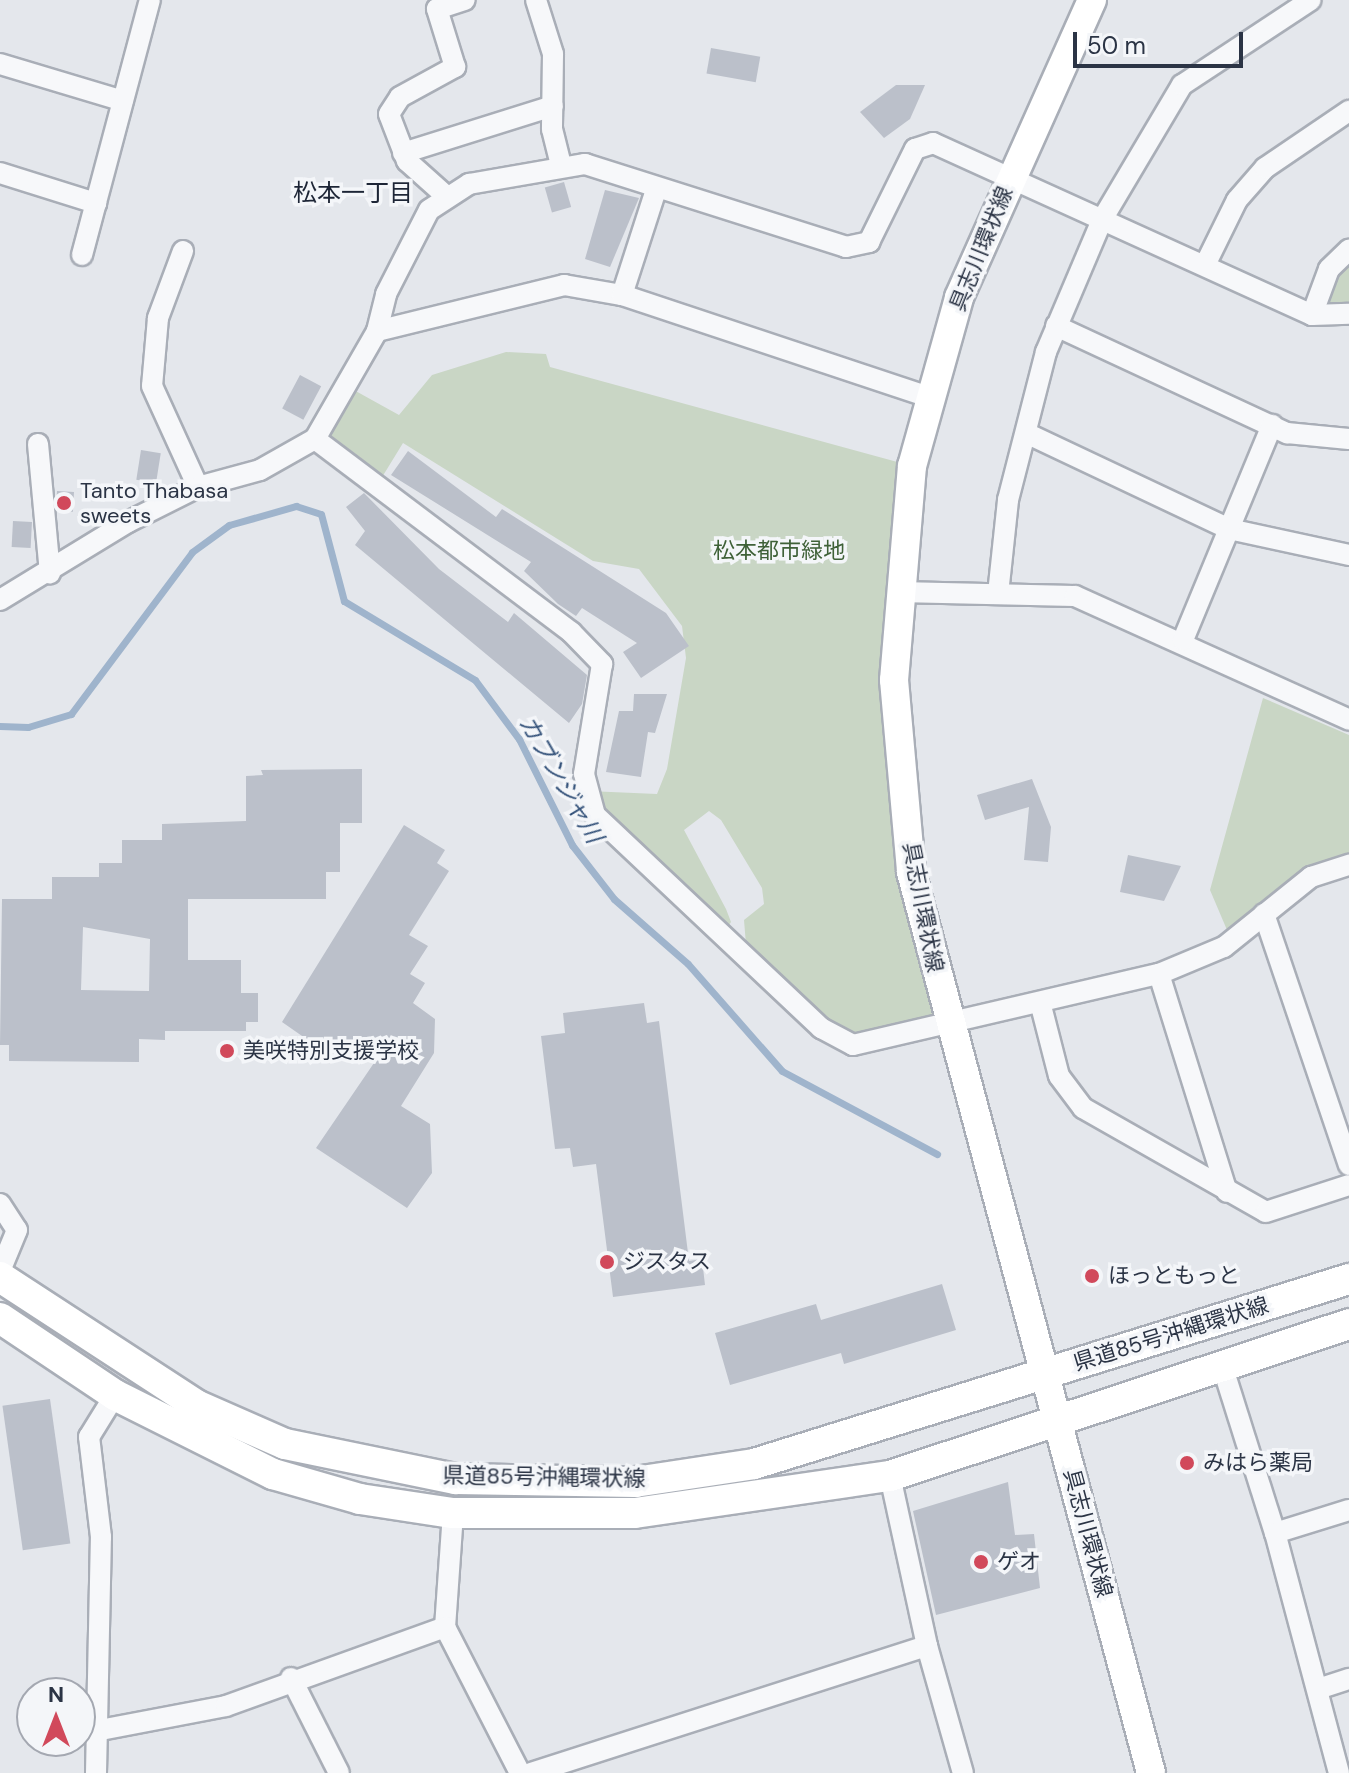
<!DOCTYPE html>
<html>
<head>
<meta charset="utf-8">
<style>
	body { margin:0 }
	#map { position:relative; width:1349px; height:1773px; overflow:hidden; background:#e4e7ec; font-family:"DM Sans","Noto Sans JP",sans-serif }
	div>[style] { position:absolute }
	.green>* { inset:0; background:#c9d6c5 }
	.stream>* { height:7px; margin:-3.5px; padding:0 3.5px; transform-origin:3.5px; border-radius:3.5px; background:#9fb4cc }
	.building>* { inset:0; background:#bbc0ca; transform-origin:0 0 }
	.roads { filter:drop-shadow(2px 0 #a9aeb7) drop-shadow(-2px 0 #a9aeb7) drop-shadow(0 2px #a9aeb7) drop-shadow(0 -2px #a9aeb7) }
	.minor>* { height:20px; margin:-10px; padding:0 10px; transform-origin:10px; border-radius:10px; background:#f7f8fa }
	.secondary>* { height:28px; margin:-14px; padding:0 14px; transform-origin:14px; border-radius:14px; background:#fff }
	.primary>* { height:30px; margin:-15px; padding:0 15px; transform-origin:15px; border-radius:15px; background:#fff }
	.dots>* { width:22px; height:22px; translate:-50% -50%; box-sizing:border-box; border:4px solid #f4f6f9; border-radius:50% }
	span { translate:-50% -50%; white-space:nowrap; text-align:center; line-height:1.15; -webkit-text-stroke:7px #f4f6f9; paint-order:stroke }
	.street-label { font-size:22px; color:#2b3445 }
	.poi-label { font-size:22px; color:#2b3445 }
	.left { translate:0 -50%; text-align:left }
	.park-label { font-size:22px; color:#3f6138 }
	.neighbourhood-label { font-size:24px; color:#1d2536 }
	.water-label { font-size:24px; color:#34527a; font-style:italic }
	.north { position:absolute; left:16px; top:1677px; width:80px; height:80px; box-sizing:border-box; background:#f4f6f9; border:2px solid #a4a8b1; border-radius:50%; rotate:0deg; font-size:22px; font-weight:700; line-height:32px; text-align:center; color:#2b3445 }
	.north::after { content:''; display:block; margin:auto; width:28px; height:36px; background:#d1495b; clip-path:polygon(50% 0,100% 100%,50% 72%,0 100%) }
	.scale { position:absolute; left:1073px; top:32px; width:170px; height:36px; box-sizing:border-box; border:4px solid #2b3445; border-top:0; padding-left:10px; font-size:24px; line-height:28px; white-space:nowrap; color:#2b3445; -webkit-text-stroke:6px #f4f6f9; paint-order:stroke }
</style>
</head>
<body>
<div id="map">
	<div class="green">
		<i style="clip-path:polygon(1349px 250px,1349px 314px,1312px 315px)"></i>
		<i style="clip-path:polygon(506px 352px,546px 354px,550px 367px,912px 466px,894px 680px,949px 1027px,853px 1045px,747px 957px,744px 920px,764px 904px,762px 888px,721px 820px,709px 811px,684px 830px,726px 909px,731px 922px,722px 935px,628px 850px,588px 791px,657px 794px,667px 769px,686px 658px,682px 626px,639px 569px,593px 561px,403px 443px,376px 487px,315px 439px,343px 384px,399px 415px,432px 375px)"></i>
		<i style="clip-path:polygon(1263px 698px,1349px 735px,1349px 855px,1310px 865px,1227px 930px,1210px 890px)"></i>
	</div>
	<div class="stream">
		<i style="left:0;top:726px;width:28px;rotate:2deg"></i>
		<i style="left:28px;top:727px;width:45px;rotate:-16.8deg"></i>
		<i style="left:71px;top:714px;width:202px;rotate:-53.2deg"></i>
		<i style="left:192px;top:552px;width:46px;rotate:-36.1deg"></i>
		<i style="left:229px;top:525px;width:70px;rotate:-15.8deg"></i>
		<i style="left:296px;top:506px;width:26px;rotate:18deg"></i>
		<i style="left:321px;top:514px;width:90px;rotate:75.2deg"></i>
		<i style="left:344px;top:601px;width:153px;rotate:31.1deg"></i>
		<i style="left:475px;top:680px;width:74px;rotate:53.3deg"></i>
		<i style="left:519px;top:739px;width:119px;rotate:63.4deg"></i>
		<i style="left:572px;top:845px;width:68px;rotate:52.1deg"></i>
		<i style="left:614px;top:899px;width:98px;rotate:41.3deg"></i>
		<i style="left:688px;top:964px;width:142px;rotate:48.7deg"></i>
		<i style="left:782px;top:1071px;width:176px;rotate:28.2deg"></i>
	</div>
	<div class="building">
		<i style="left:711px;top:48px;width:50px;height:26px;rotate:10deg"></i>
		<i style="clip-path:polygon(896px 85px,925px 85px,910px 119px,884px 138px,860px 112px)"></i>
		<i style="left:564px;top:182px;width:26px;height:20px;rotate:74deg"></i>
		<i style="clip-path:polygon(605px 190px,639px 198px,610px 267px,585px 259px)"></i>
		<i style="left:300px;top:375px;width:24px;height:38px;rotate:28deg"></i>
		<i style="left:141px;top:450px;width:20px;height:30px;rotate:9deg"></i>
		<i style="clip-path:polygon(408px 451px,496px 517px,502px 509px,666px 613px,689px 646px,641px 678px,623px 652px,637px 643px,582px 608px,576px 616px,558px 604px,524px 571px,531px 562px,391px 475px)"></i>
		<i style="left:57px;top:491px;width:17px;height:20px;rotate:3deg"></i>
		<i style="clip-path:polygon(364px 493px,439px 569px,508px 622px,514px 613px,587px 675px,582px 704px,569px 723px,355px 545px,365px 531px,346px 507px)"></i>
		<i style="left:13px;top:521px;width:19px;height:26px;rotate:3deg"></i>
		<i style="clip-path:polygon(634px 694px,667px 694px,655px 733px,648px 732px,641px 777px,606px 772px,619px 711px,633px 711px)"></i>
		<i style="clip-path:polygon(evenodd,362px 769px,362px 823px,340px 823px,340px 872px,326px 872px,326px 899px,188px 899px,188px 960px,241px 960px,241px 993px,258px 993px,258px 1022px,246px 1022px,246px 1031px,165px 1031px,165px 1040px,139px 1039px,139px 1062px,9px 1061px,9px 1045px,0 1045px,2px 899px,52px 899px,52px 877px,99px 877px,99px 863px,122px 863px,122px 840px,162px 840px,162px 824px,246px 821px,246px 776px,263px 775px,261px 770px,362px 769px,83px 927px,150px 939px,149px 991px,81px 990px,83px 927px)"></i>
		<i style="clip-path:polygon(1032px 779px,1051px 827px,1048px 862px,1024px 860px,1029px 807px,985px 820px,977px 795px)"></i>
		<i style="clip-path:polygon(404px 825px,445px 850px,437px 863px,449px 871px,409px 935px,428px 946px,410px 974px,425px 983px,413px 1003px,435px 1019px,434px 1053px,401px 1106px,430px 1124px,432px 1173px,407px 1208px,316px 1148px,376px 1060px,351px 1046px,325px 1052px,282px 1022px)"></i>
		<i style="clip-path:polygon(1128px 855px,1181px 866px,1164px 901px,1120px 892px)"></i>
		<i style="clip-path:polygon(644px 1003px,647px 1023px,659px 1021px,689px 1261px,702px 1259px,705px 1285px,613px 1297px,596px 1164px,573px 1167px,570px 1148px,555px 1149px,541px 1036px,565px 1033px,563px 1013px)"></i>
		<i style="clip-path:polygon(942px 1284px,956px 1330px,844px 1364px,841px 1353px,730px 1385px,715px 1333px,816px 1304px,821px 1320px)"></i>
		<i style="left:50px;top:1399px;width:146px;height:48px;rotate:82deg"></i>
		<i style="clip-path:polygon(1008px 1482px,1015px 1535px,1034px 1534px,1040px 1588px,936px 1615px,913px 1511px)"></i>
	</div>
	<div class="roads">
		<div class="minor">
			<i style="left:536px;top:0;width:57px;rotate:72.5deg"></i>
			<i style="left:553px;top:54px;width:75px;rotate:90.8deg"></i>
			<i style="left:552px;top:129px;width:37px;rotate:76deg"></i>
			<i style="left:0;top:64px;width:128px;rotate:16.7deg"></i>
			<i style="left:403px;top:153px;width:157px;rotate:-17.4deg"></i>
			<i style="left:0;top:173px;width:101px;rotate:17.4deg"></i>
			<i style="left:445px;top:195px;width:51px;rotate:-138.2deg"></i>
			<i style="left:407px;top:161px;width:50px;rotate:-111deg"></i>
			<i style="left:389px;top:114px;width:20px;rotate:-57deg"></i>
			<i style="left:400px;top:97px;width:63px;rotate:-28.6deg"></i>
			<i style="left:455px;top:67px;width:61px;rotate:-107.2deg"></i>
			<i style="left:437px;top:9px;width:29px;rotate:-18deg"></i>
			<i style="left:183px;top:251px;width:72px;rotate:110.5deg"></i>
			<i style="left:158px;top:318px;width:68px;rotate:95deg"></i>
			<i style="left:152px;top:386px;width:111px;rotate:65.5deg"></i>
			<i style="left:82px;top:255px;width:264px;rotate:-75.1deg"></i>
			<i style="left:1205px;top:265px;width:72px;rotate:-63.8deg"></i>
			<i style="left:1237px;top:200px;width:43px;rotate:-48.8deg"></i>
			<i style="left:1265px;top:168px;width:102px;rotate:-34.2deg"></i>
			<i style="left:622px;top:295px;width:110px;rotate:-72.1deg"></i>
			<i style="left:1312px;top:315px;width:49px;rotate:-69.7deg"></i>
			<i style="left:1329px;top:269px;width:28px;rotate:-44deg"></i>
			<i style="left:1056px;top:326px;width:255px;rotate:24.9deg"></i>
			<i style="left:1287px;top:433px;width:62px;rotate:5.5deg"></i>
			<i style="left:377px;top:331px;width:193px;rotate:-13.8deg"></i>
			<i style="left:564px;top:285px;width:59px;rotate:9.8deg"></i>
			<i style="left:622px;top:295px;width:326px;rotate:18.4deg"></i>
			<i style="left:1026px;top:433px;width:225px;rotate:25.3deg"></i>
			<i style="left:1229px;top:529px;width:123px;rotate:12.2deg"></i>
			<i style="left:315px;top:439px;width:321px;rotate:37deg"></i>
			<i style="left:571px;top:632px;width:45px;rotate:45.9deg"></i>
			<i style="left:602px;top:664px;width:111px;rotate:99.3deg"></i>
			<i style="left:584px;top:774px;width:42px;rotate:75deg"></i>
			<i style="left:595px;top:815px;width:311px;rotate:43.3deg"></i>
			<i style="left:821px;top:1028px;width:36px;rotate:28deg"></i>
			<i style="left:853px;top:1045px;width:314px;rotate:-13.1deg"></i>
			<i style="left:1159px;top:974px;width:70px;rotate:-22.6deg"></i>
			<i style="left:1224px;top:947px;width:112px;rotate:-38.8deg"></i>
			<i style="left:1311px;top:877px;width:40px;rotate:-18deg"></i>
			<i style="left:38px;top:444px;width:130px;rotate:84.7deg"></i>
			<i style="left:898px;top:592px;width:177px;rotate:1.3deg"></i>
			<i style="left:1075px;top:596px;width:301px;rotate:24.3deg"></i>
			<i style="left:998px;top:594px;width:95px;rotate:-83.9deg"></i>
			<i style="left:1008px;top:500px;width:153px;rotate:-75.6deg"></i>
			<i style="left:1046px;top:352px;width:146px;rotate:-67deg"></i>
			<i style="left:1103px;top:218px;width:155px;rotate:-59.3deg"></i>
			<i style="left:1182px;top:85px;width:154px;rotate:-33.4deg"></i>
			<i style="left:0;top:600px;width:150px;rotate:-31.4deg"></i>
			<i style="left:128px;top:522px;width:78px;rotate:-26.6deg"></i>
			<i style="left:198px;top:487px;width:64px;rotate:-15.3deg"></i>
			<i style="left:260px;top:470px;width:63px;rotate:-29.4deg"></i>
			<i style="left:315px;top:439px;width:125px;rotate:-60.1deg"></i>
			<i style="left:377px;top:331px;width:38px;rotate:-76deg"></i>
			<i style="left:386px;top:294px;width:94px;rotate:-62.9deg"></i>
			<i style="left:429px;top:210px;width:48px;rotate:-33deg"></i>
			<i style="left:469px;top:184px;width:118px;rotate:-9.8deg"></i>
			<i style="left:585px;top:164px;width:274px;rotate:17.6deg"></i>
			<i style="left:846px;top:247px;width:24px;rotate:-12deg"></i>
			<i style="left:869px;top:242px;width:104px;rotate:-63.7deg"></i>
			<i style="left:915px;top:149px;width:19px;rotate:-18deg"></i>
			<i style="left:933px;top:143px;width:416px;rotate:24.4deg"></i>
			<i style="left:1312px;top:315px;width:37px;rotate:-2deg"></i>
			<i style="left:1183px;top:640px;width:233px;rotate:-67.5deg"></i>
			<i style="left:1264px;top:914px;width:265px;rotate:71.3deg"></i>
			<i style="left:1159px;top:974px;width:228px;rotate:72.7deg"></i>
			<i style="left:1040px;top:1002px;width:76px;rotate:75.6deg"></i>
			<i style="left:1059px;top:1076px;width:40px;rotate:53deg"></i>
			<i style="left:1083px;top:1108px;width:210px;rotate:29.6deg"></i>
			<i style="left:1266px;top:1212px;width:87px;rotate:-18deg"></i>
			<i style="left:0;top:1204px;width:31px;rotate:57deg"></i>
			<i style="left:17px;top:1230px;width:44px;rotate:112.5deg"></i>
			<i style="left:1222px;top:1365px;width:176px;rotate:72.5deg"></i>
			<i style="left:890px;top:1476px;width:174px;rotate:77.7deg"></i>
			<i style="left:453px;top:1513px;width:114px;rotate:94deg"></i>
			<i style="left:445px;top:1627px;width:164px;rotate:62.8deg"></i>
			<i style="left:291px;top:1678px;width:106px;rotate:63.2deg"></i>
			<i style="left:1318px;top:1689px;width:33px;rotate:-18deg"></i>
			<i style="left:95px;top:1731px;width:133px;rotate:-10.8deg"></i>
			<i style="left:226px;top:1706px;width:233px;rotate:-19.8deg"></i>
			<i style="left:96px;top:1773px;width:236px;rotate:-88.8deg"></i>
			<i style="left:101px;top:1537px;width:101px;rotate:-96.8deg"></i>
			<i style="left:89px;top:1437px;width:49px;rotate:-58.2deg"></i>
			<i style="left:531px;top:1773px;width:416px;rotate:-17.8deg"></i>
			<i style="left:927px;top:1646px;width:132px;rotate:74.2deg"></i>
			<i style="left:1339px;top:1773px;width:248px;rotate:-104.9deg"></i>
			<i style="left:1275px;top:1533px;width:77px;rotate:-17.3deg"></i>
		</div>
		<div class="secondary">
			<i style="left:1092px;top:0;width:326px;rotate:114.1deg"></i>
			<i style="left:959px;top:298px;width:174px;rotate:105.6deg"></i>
			<i style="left:912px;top:466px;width:215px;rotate:94.8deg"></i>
			<i style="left:894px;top:680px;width:193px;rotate:84.9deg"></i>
			<i style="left:911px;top:872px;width:932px;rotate:75.08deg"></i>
		</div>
		<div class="primary">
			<i style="left:0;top:1277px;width:234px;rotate:33.1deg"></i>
			<i style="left:196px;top:1405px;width:97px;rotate:23.7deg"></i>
			<i style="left:285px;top:1444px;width:175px;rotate:11.6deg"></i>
			<i style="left:456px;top:1479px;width:179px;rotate:1deg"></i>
			<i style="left:635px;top:1482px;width:120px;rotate:-8.6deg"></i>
			<i style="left:754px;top:1464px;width:623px;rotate:-17.27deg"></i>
			<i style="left:0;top:1318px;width:138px;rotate:33.8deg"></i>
			<i style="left:115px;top:1395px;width:177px;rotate:26.6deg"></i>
			<i style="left:273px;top:1474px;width:91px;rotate:16deg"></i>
			<i style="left:360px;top:1499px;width:94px;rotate:8.6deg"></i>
			<i style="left:453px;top:1513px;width:182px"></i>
			<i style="left:635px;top:1513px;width:258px;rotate:-8.3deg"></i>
			<i style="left:890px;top:1476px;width:484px;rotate:-18.3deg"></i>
		</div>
	</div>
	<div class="dots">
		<i style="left:64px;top:503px;background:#d1495b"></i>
		<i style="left:227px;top:1051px;background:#d1495b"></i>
		<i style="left:607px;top:1262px;background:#d1495b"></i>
		<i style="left:1092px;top:1276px;background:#d1495b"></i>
		<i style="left:1187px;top:1463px;background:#d1495b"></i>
		<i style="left:981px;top:1562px;background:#d1495b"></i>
	</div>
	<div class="street-label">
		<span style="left:981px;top:249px;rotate:-68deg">具志川環状線</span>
		<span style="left:923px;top:907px;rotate:79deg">具志川環状線</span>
		<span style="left:1171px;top:1334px;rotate:-17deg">県道85号沖縄環状線</span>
		<span style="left:544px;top:1477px;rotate:1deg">県道85号沖縄環状線</span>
		<span style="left:1088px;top:1533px;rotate:75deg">具志川環状線</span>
	</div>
	<div class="poi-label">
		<span class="left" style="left:80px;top:503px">Tanto Thabasa<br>sweets</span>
		<span class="left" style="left:243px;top:1051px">美咲特別支援学校</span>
		<span class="left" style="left:623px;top:1262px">ジスタス</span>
		<span class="left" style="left:1108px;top:1276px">ほっともっと</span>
		<span class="left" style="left:1203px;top:1463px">みはら薬局</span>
		<span class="left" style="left:997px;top:1562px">ゲオ</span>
	</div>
	<div class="park-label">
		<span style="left:779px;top:551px">松本都市緑地</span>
	</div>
	<div class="neighbourhood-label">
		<span style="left:353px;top:193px">松本一丁目</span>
	</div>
	<div class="water-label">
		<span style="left:561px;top:779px;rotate:60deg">カブンジャ川</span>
	</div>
	<div class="north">N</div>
	<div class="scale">50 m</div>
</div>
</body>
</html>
